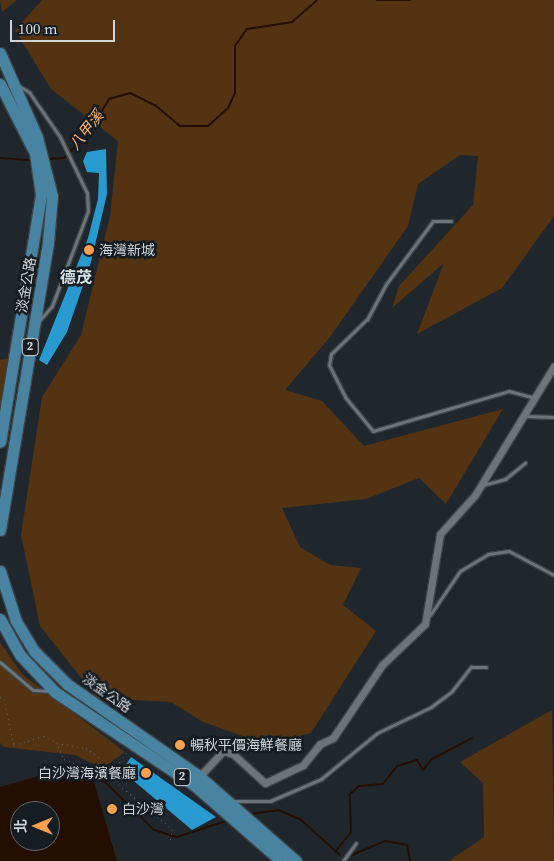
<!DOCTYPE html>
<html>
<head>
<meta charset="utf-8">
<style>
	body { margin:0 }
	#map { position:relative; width:554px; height:861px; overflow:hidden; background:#1f272c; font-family:"Source Serif 4","Noto Sans TC",serif }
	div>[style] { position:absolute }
	.green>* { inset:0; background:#543313 }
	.water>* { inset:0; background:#240e00 }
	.stream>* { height:2px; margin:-1px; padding:0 1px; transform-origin:1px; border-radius:1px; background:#240e00 }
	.building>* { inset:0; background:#289ad0 }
	.path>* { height:1px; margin-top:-0.5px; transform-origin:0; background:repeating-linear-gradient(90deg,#575e63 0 1px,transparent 0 5px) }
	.roads { filter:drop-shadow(1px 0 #3c4347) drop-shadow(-1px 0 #3c4347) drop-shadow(0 1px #3c4347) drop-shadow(0 -1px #3c4347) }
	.service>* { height:3px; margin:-1.5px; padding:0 1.5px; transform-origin:1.5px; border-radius:1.5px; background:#6a7479 }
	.minor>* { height:7px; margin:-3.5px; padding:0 3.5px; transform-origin:3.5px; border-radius:3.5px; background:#6a7479 }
	.primary>* { height:11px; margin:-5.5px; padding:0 5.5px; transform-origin:5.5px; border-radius:5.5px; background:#4883a1 }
	.dots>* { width:14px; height:14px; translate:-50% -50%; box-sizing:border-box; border:2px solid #161d22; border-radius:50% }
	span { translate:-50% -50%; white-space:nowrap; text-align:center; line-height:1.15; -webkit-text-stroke:5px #161d22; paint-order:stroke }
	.shield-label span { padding:1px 4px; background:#161d22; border:1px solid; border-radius:4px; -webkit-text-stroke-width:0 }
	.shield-label { font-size:12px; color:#d0d5d8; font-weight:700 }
	.poi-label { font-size:14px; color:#d0d5d8 }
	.left { translate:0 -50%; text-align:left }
	.right { translate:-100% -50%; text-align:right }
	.street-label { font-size:14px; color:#d0d5d8 }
	.water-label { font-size:15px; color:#ffb16d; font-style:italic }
	.quarter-label { font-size:16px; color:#d5e0e7; font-weight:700 }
	.north { position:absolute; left:10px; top:801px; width:50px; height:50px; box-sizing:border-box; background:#161d22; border:1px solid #60676b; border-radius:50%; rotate:270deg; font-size:14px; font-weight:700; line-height:20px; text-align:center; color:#d0d5d8 }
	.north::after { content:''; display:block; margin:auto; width:18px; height:22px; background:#f9a04c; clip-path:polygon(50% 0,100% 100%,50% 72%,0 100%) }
	.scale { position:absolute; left:10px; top:20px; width:105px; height:22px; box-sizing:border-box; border:2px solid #d0d5d8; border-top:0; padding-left:6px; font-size:15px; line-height:18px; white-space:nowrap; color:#d0d5d8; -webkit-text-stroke:4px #161d22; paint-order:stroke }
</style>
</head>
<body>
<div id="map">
	<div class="green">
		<i style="clip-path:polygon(0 0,17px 0,2px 12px)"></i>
		<i style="clip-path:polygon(42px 0,554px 0,554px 216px,502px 288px,417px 334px,444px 263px,392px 308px,399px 286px,473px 205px,478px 156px,460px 155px,418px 184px,408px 226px,330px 337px,285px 390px,322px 401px,364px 446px,503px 409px,446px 504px,419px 478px,366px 499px,282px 508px,300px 547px,330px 565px,361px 568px,343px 605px,376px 631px,311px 733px,265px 744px,203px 722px,171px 702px,97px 698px,40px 626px,21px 535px,42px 397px,81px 335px,110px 216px,118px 141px,51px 89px,15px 30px)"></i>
		<i style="clip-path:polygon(8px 358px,0 409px,0 360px)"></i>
		<i style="clip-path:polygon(0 642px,22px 674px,125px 752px,102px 768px,75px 755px,4px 747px,0 743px)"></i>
		<i style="clip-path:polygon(552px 710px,554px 861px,449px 861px,484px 837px,483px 783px,460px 762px)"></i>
	</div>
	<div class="water">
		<i style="clip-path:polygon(evenodd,70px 767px,93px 779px,117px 861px,0 861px,0 787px,70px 767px,20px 811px,50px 811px,50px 841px,20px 841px,20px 811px)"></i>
	</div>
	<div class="stream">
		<i style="left:377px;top:0;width:33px"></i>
		<i style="left:0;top:158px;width:31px;rotate:4deg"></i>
		<i style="left:46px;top:159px;width:18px;rotate:-3deg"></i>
		<i style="left:64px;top:158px;width:35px;rotate:-46deg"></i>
		<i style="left:88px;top:133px;width:40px;rotate:-58deg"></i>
		<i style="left:109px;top:99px;width:22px;rotate:-16deg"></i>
		<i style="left:130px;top:93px;width:28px;rotate:26deg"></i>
		<i style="left:155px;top:105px;width:33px;rotate:40deg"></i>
		<i style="left:180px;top:126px;width:28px"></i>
		<i style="left:208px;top:126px;width:27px;rotate:-42deg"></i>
		<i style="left:228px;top:108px;width:17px;rotate:-65deg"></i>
		<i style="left:235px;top:93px;width:47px;rotate:-90deg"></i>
		<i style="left:235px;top:46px;width:21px;rotate:-55deg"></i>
		<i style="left:247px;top:29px;width:46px;rotate:-8.8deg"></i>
		<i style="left:292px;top:22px;width:33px;rotate:-41deg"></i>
		<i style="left:79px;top:774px;width:27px;rotate:17deg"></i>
		<i style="left:105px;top:782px;width:69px;rotate:44.4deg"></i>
		<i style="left:154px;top:830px;width:24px;rotate:17deg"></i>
		<i style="left:177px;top:837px;width:55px;rotate:-18.1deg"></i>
		<i style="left:251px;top:814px;width:27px;rotate:-8deg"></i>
		<i style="left:278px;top:810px;width:25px;rotate:23deg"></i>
		<i style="left:301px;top:820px;width:52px;rotate:41.9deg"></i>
		<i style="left:335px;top:852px;width:26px;rotate:-51deg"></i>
		<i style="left:351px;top:832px;width:38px;rotate:-92deg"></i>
		<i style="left:350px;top:794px;width:12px;rotate:-42deg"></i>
		<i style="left:359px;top:786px;width:24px;rotate:-5deg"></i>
		<i style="left:383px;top:784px;width:23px;rotate:-52deg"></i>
		<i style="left:397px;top:766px;width:21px;rotate:-17deg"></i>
		<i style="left:417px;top:760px;width:12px;rotate:59deg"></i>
		<i style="left:423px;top:770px;width:14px;rotate:-51deg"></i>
		<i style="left:432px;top:759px;width:45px;rotate:-27.7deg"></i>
		<i style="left:347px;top:857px;width:41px;rotate:-22.8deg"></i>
		<i style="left:385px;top:841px;width:22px;rotate:10deg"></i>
		<i style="left:407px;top:845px;width:16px;rotate:79deg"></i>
	</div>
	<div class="building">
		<i style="clip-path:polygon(106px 149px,107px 194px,91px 262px,67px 332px,47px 365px,39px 360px,88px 238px,98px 199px,99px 173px,87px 172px,83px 161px,87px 152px)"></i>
		<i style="clip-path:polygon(131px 757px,216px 817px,192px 830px,122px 771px)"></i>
	</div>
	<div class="path">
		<i style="left:0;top:365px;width:7px;rotate:-56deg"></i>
		<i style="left:0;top:697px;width:4px;rotate:27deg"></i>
		<i style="left:4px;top:699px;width:47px;rotate:77.7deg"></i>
		<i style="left:14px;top:745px;width:31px;rotate:-17deg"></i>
		<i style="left:44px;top:736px;width:13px;rotate:27deg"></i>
		<i style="left:56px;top:742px;width:19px;rotate:65deg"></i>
		<i style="left:64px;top:759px;width:51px;rotate:22deg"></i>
		<i style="left:111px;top:778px;width:80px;rotate:39.9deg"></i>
		<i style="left:172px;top:829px;width:14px;rotate:98deg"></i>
		<i style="left:57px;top:743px;width:29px;rotate:10deg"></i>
		<i style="left:86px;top:748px;width:28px;rotate:35deg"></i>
		<i style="left:109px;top:764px;width:12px;rotate:-9deg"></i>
		<i style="left:121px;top:762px;width:12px;rotate:-59deg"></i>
	</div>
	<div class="roads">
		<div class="service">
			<i style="left:19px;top:86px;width:12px;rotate:31deg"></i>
			<i style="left:29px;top:92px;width:55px;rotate:55.4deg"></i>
			<i style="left:60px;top:137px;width:62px;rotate:64.3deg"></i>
			<i style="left:87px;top:193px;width:18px;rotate:87deg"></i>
			<i style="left:88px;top:211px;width:102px;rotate:110.8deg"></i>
			<i style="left:52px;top:306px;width:18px;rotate:131deg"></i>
			<i style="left:451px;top:221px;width:18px;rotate:180deg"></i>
			<i style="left:433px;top:221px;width:79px;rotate:126.7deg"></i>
			<i style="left:386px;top:284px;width:40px;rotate:118deg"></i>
			<i style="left:367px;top:319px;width:50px;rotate:135.8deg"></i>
			<i style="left:331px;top:354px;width:11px;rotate:100deg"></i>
			<i style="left:329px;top:365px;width:36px;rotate:63deg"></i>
			<i style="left:345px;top:397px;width:44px;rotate:50.5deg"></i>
			<i style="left:373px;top:431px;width:142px;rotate:-16.4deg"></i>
			<i style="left:509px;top:391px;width:24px;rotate:15deg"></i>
			<i style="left:525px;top:416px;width:29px;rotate:2deg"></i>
			<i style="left:483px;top:485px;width:23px;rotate:-15deg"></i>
			<i style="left:505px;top:479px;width:26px;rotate:-39deg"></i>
			<i style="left:430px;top:615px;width:53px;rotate:-55.7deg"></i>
			<i style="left:460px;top:571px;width:33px;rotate:-31deg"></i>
			<i style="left:488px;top:554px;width:21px;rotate:-8deg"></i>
			<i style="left:509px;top:551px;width:51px;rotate:28.1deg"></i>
			<i style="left:0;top:662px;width:43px;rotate:40.3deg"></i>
			<i style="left:33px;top:690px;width:16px;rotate:4deg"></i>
			<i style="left:234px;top:801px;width:36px"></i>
			<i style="left:270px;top:801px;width:56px;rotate:-23.3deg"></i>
			<i style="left:321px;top:779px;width:72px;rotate:-39.4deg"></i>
			<i style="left:377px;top:733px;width:60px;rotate:-25.7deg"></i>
			<i style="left:431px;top:707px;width:26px;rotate:-37deg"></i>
			<i style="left:452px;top:691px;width:31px;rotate:-52deg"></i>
			<i style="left:471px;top:667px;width:15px"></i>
			<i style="left:343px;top:861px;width:22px;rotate:-54deg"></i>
		</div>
		<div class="minor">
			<i style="left:198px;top:778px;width:37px;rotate:-47deg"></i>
			<i style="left:223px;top:751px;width:10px;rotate:17deg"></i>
			<i style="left:233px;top:754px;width:43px;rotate:42.2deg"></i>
			<i style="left:265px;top:783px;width:42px;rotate:-25.3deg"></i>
			<i style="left:303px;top:765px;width:27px;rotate:-51deg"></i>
			<i style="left:320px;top:744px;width:14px;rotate:-25deg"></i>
			<i style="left:333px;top:738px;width:88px;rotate:-56.1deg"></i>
			<i style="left:382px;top:665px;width:59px;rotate:-43.6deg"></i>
			<i style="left:425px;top:624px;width:91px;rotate:-80.5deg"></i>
			<i style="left:440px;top:534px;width:52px;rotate:-48.1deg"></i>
			<i style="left:475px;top:495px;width:151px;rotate:-58.5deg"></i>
		</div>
		<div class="primary">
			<i style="left:0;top:53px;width:92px;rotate:66.2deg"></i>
			<i style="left:37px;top:137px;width:61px;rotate:75.7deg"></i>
			<i style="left:52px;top:196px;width:47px;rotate:94.9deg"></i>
			<i style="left:48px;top:243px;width:291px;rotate:99.5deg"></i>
			<i style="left:0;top:84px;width:77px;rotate:63.1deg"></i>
			<i style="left:35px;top:153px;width:42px;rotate:81.9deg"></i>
			<i style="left:41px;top:195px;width:250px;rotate:99.4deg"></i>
			<i style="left:0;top:571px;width:52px;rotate:72.3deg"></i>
			<i style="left:16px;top:621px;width:35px;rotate:59deg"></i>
			<i style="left:34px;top:651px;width:47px;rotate:45deg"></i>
			<i style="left:67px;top:684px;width:161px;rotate:34.9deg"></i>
			<i style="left:199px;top:776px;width:129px;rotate:41.2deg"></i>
			<i style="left:0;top:619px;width:41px;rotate:60.9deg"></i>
			<i style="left:20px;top:655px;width:51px;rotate:46.6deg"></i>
			<i style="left:55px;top:692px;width:167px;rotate:33.8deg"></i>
			<i style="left:194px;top:785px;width:116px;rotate:41.1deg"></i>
		</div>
	</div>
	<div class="dots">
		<i style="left:89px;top:250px;background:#f9a04c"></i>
		<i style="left:180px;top:745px;background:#f9a04c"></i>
		<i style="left:146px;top:773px;background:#f9a04c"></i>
		<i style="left:112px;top:809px;background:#f9a04c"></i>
	</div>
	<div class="shield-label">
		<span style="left:30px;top:347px">2</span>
		<span style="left:182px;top:777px">2</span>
	</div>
	<div class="poi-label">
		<span class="left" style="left:99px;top:250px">海灣新城</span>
		<span class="left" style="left:190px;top:745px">暢秋平價海鮮餐廳</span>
		<span class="right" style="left:136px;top:773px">白沙灣海濱餐廳</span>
		<span class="left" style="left:122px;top:809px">白沙灣</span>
	</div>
	<div class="street-label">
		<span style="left:26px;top:285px;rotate:-80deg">淡金公路</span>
		<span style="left:107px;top:693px;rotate:35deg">淡金公路</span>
	</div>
	<div class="water-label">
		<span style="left:86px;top:130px;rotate:-52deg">八甲溪</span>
	</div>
	<div class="quarter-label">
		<span style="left:76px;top:277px">德茂</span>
	</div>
	<div class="north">北</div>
	<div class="scale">100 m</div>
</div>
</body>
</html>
